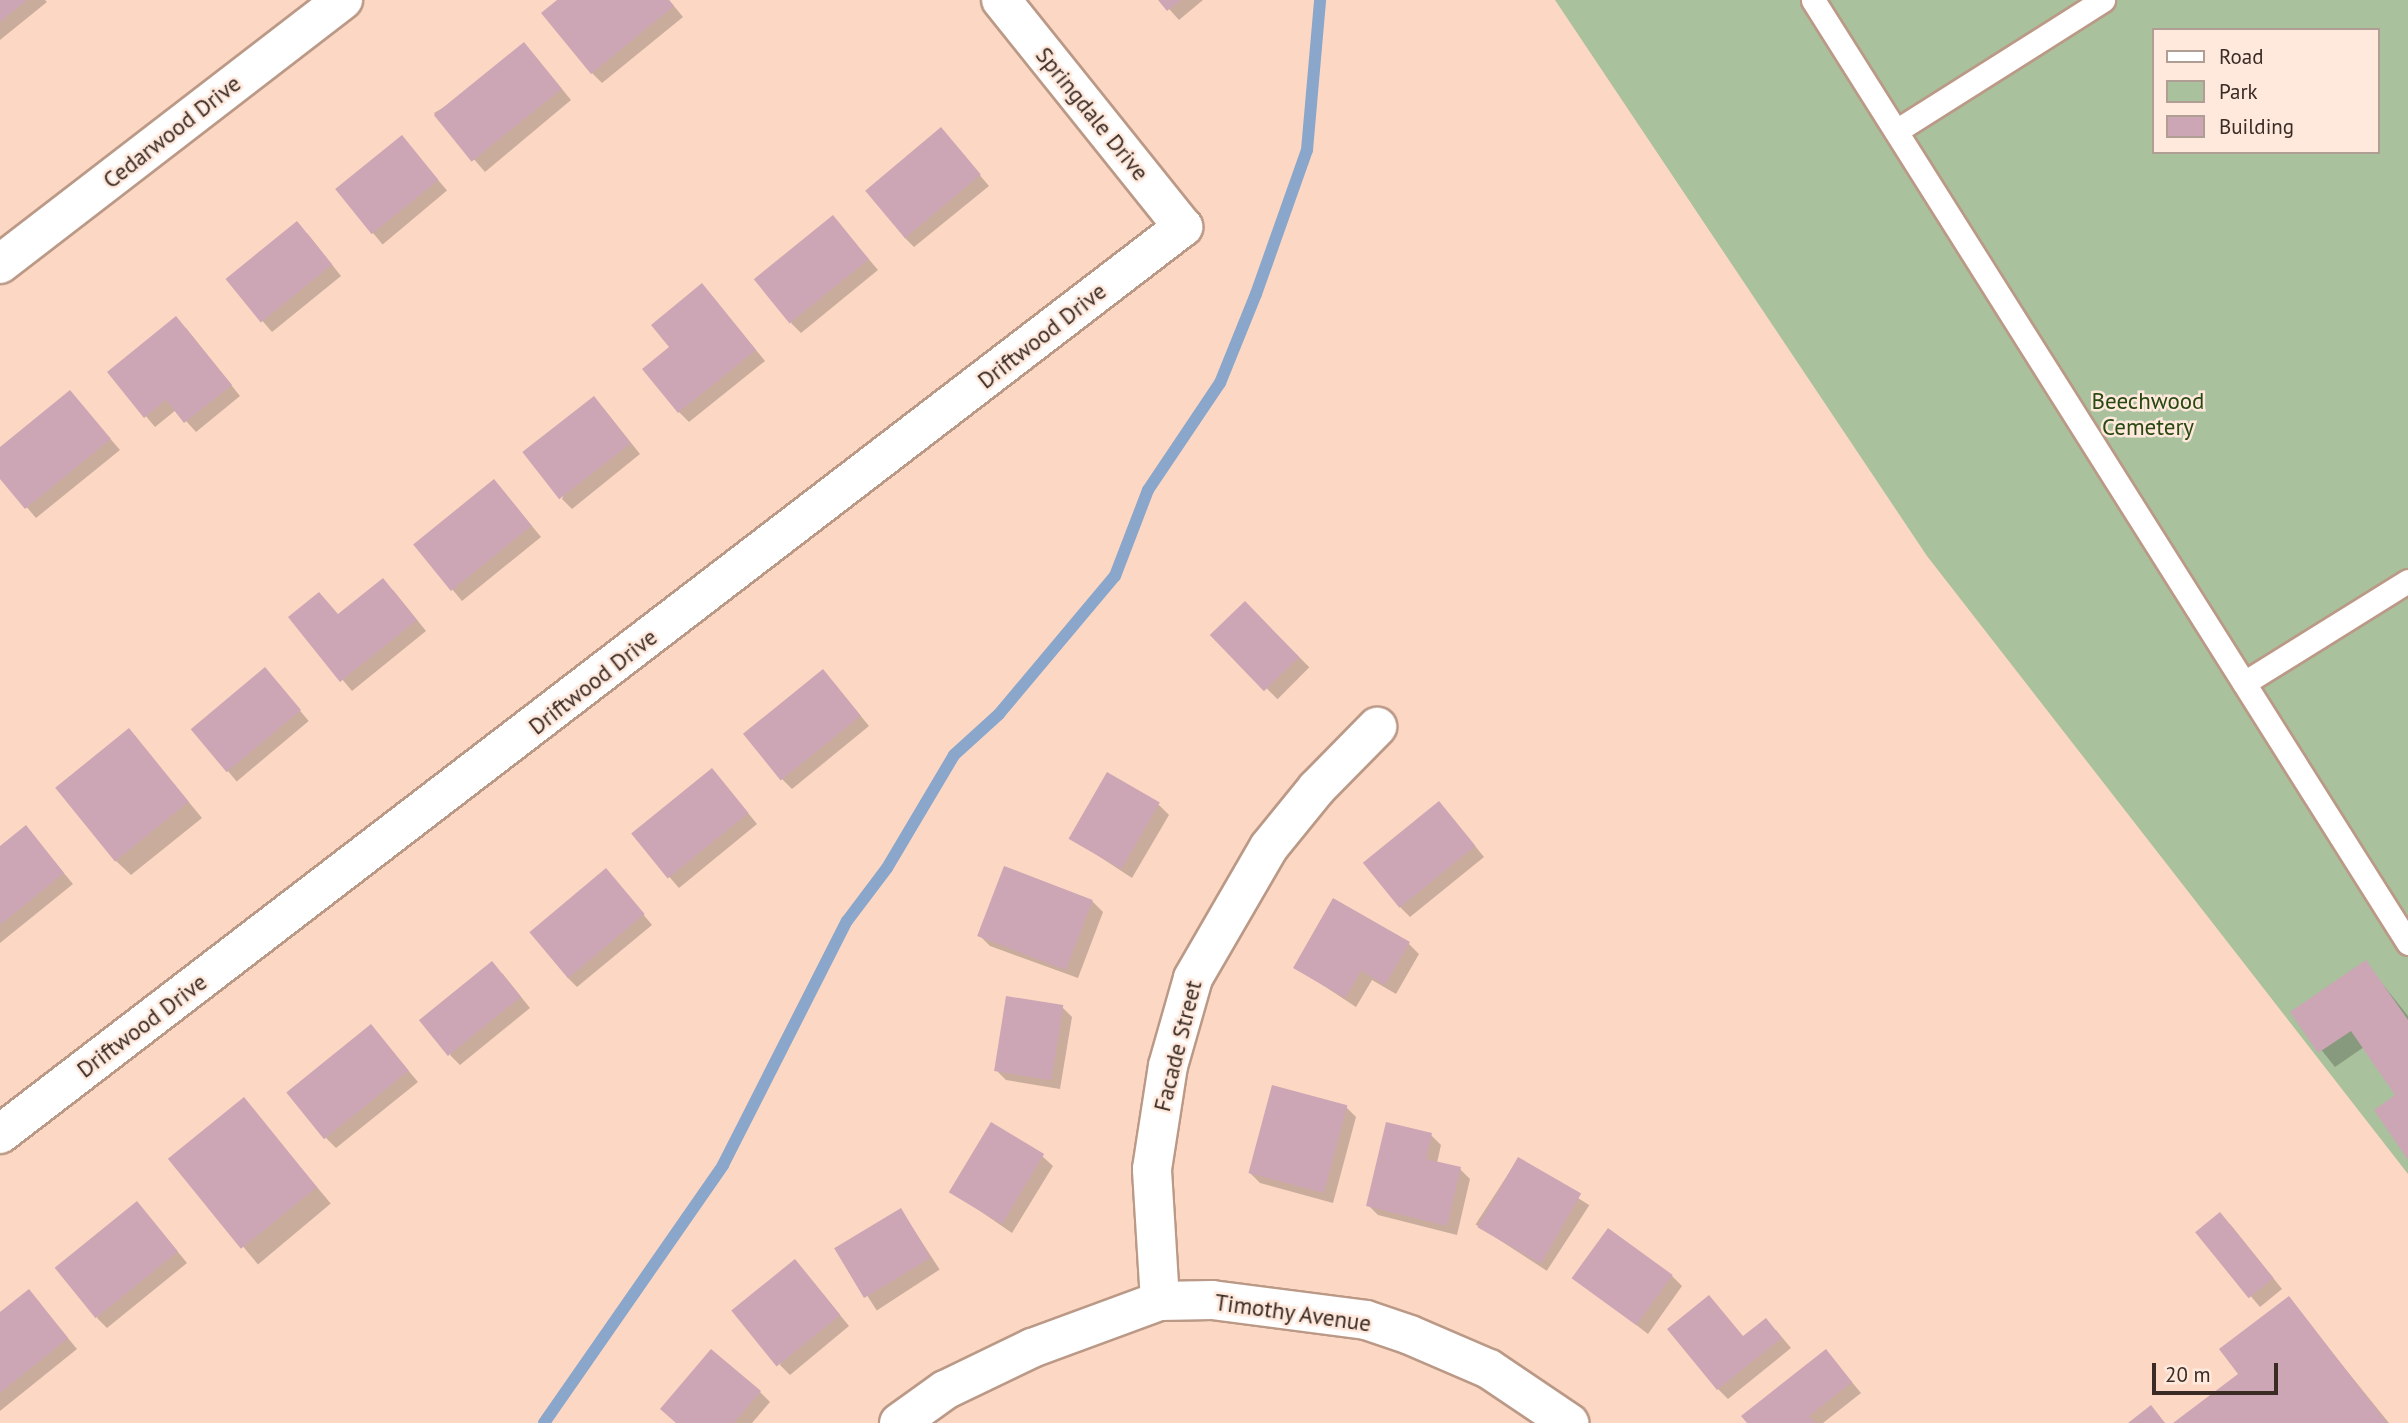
<!DOCTYPE html>
<html>
<head>
<meta charset="utf-8">
<style>
	body { margin:0 }
	#map { position:relative; width:2408px; height:1423px; overflow:hidden; background:#fcd8c4; font-family:"PT Sans",sans-serif }
	div>[style] { position:absolute }
	.green>* { inset:0; background:#a9c19d }
	.shadow>* { inset:0; background:#0003; transform-origin:0 0 }
	.stream>* { height:12px; margin:-6px; padding:0 6px; transform-origin:6px; border-radius:6px; background:#8aa6ca }
	.building>* { inset:0; background:#cca6b4; transform-origin:0 0 }
	.roads { filter:drop-shadow(2px 0 #bb9987) drop-shadow(-2px 0 #bb9987) drop-shadow(0 2px #bb9987) drop-shadow(0 -2px #bb9987) }
	.lane>* { height:23px; margin:-11.5px; padding:0 11.5px; transform-origin:11.5px; border-radius:11.5px; background:#fff }
	.street>* { height:38px; margin:-19px; padding:0 19px; transform-origin:19px; border-radius:19px; background:#fff }
	span { translate:-50% -50%; white-space:nowrap; text-align:center; line-height:1.15; -webkit-text-stroke:5px #ffe8dc; paint-order:stroke }
	.street-label { font-size:23px; color:#3a2c25 }
	.park-label { font-size:23px; color:#274911 }
	.legend { position:absolute; left:2152px; top:28px; width:228px; height:126px; box-sizing:border-box; background:#ffe8dc; border:2px solid #b09d93; margin:0; padding:9px 12px; list-style:none; font-size:21px; color:#3a2c25 }
	.legend li { display:flex; align-items:center; gap:14px; height:35px }
	.legend b { width:35px; border:2px solid #b09d93 }
	.scale { position:absolute; left:2152px; top:1363px; width:126px; height:32px; box-sizing:border-box; border:4px solid #3a2c25; border-top:0; padding-left:9px; font-size:21px; line-height:24px; white-space:nowrap; color:#3a2c25; -webkit-text-stroke:5px #ffe8dc; paint-order:stroke }
</style>
</head>
<body>
<div id="map">
	<div class="green">
		<i style="clip-path:polygon(evenodd,1555px 0,2408px 0,2408px 1174px,1927px 556px,1555px 0,2154px 30px,2378px 30px,2378px 152px,2154px 152px,2154px 30px)"></i>
	</div>
	<div class="shadow">
		<i style="clip-path:polygon(0 0,45px 0,47px 2px,0 40px)"></i>
		<i style="clip-path:polygon(560px 0,669px 0,683px 17px,602px 83px,592px 73px)"></i>
		<i style="clip-path:polygon(1161px 0,1203px 0,1179px 20px)"></i>
		<i style="clip-path:polygon(534px 55px,571px 100px,485px 172px,434px 113px)"></i>
		<i style="clip-path:polygon(941px 129px,989px 186px,914px 247px,904px 237px)"></i>
		<i style="left:402px;top:137px;width:70px;height:84px;rotate:50deg"></i>
		<i style="clip-path:polygon(833px 217px,878px 270px,801px 333px,791px 323px)"></i>
		<i style="clip-path:polygon(307px 233px,341px 276px,272px 332px,227px 280px)"></i>
		<i style="clip-path:polygon(712px 296px,765px 361px,689px 422px,679px 412px,672px 347px)"></i>
		<i style="clip-path:polygon(186px 328px,240px 396px,196px 432px,176px 410px,155px 427px,109px 372px)"></i>
		<i style="clip-path:polygon(70px 392px,120px 450px,36px 518px,0 476px,0 449px)"></i>
		<i style="clip-path:polygon(604px 409px,640px 454px,572px 509px,562px 499px)"></i>
		<i style="clip-path:polygon(504px 492px,541px 537px,462px 601px,415px 545px)"></i>
		<i style="clip-path:polygon(393px 590px,426px 631px,352px 691px,290px 617px,339px 616px)"></i>
		<i style="left:1245px;top:603px;width:91px;height:45px;rotate:45deg"></i>
		<i style="left:265px;top:669px;width:68px;height:94px;rotate:50deg"></i>
		<i style="clip-path:polygon(833px 682px,869px 726px,792px 789px,782px 779px)"></i>
		<i style="clip-path:polygon(129px 730px,202px 818px,131px 875px,115px 860px)"></i>
		<i style="clip-path:polygon(722px 781px,757px 824px,679px 888px,633px 835px)"></i>
		<i style="clip-path:polygon(1159px 805px,1169px 815px,1132px 878px,1071px 838px)"></i>
		<i style="clip-path:polygon(1449px 814px,1484px 857px,1410px 917px,1400px 907px)"></i>
		<i style="clip-path:polygon(35px 838px,73px 884px,0 943px,0 848px)"></i>
		<i style="clip-path:polygon(1005px 869px,1092px 901px,1103px 912px,1078px 978px,990px 946px,980px 936px)"></i>
		<i style="clip-path:polygon(616px 881px,652px 925px,577px 987px,567px 977px)"></i>
		<i style="clip-path:polygon(1409px 944px,1419px 954px,1396px 994px,1372px 980px,1356px 1007px,1295px 967px)"></i>
		<i style="clip-path:polygon(2365px 962px,2408px 1016px,2408px 1157px,2398px 1095px,2364px 1047px,2335px 1067px,2292px 1013px)"></i>
		<i style="clip-path:polygon(502px 973px,530px 1008px,460px 1065px,450px 1055px)"></i>
		<i style="clip-path:polygon(1062px 1007px,1072px 1017px,1060px 1089px,1006px 1080px,996px 1070px)"></i>
		<i style="clip-path:polygon(371px 1026px,418px 1082px,336px 1148px,326px 1138px)"></i>
		<i style="left:244px;top:1100px;width:135px;height:95px;rotate:50deg"></i>
		<i style="clip-path:polygon(1346px 1107px,1356px 1117px,1333px 1203px,1260px 1183px,1250px 1173px)"></i>
		<i style="clip-path:polygon(1431px 1135px,1441px 1145px,1437px 1163px,1460px 1169px,1470px 1179px,1457px 1235px,1378px 1215px,1368px 1205px)"></i>
		<i style="clip-path:polygon(1042px 1156px,1053px 1166px,1012px 1233px,951px 1191px)"></i>
		<i style="left:1518px;top:1159px;width:85px;height:78px;rotate:33deg"></i>
		<i style="left:901px;top:1210px;width:71px;height:75px;rotate:57deg"></i>
		<i style="clip-path:polygon(147px 1214px,187px 1263px,107px 1328px,97px 1318px)"></i>
		<i style="clip-path:polygon(2230px 1224px,2282px 1289px,2260px 1307px,2197px 1233px)"></i>
		<i style="clip-path:polygon(805px 1272px,849px 1326px,790px 1375px,780px 1365px)"></i>
		<i style="clip-path:polygon(1672px 1276px,1682px 1286px,1648px 1334px,1575px 1278px)"></i>
		<i style="clip-path:polygon(1709px 1297px,1744px 1338px,1776px 1330px,1791px 1348px,1728px 1399px,1718px 1389px)"></i>
		<i style="clip-path:polygon(2288px 1298px,2389px 1423px,2176px 1423px,2240px 1374px)"></i>
		<i style="clip-path:polygon(38px 1302px,77px 1349px,0 1411px,0 1315px)"></i>
		<i style="clip-path:polygon(1826px 1351px,1861px 1393px,1823px 1423px,1749px 1423px)"></i>
		<i style="clip-path:polygon(760px 1392px,770px 1402px,752px 1423px,677px 1423px)"></i>
	</div>
	<div class="stream">
		<i style="left:544px;top:1423px;width:314px;rotate:-55.2deg"></i>
		<i style="left:723px;top:1165px;width:274px;rotate:-63.1deg"></i>
		<i style="left:847px;top:921px;width:66px;rotate:-53deg"></i>
		<i style="left:887px;top:868px;width:131px;rotate:-59.3deg"></i>
		<i style="left:954px;top:755px;width:61px;rotate:-42.3deg"></i>
		<i style="left:999px;top:714px;width:180px;rotate:-50deg"></i>
		<i style="left:1115px;top:576px;width:92px;rotate:-69deg"></i>
		<i style="left:1148px;top:490px;width:129px;rotate:-56.1deg"></i>
		<i style="left:1220px;top:383px;width:96px;rotate:-68deg"></i>
		<i style="left:1256px;top:294px;width:153px;rotate:-70.5deg"></i>
		<i style="left:1307px;top:150px;width:151px;rotate:-85deg"></i>
	</div>
	<div class="building">
		<i style="clip-path:polygon(0 0,27px 0,0 22px)"></i>
		<i style="clip-path:polygon(557px 0,669px 0,674px 6px,591px 74px,541px 13px)"></i>
		<i style="clip-path:polygon(1158px 0,1181px 0,1167px 11px)"></i>
		<i style="left:524px;top:42px;width:60px;height:116px;rotate:51deg"></i>
		<i style="left:941px;top:127px;width:62px;height:99px;rotate:50deg"></i>
		<i style="left:402px;top:135px;width:58px;height:86px;rotate:51deg"></i>
		<i style="left:833px;top:215px;width:57px;height:102px;rotate:51deg"></i>
		<i style="left:297px;top:221px;width:56px;height:92px;rotate:51deg"></i>
		<i style="clip-path:polygon(702px 283px,756px 350px,678px 413px,642px 369px,669px 347px,651px 325px)"></i>
		<i style="clip-path:polygon(176px 316px,232px 385px,184px 423px,166px 400px,144px 418px,107px 372px)"></i>
		<i style="clip-path:polygon(70px 390px,111px 439px,25px 509px,0 479px,0 447px)"></i>
		<i style="left:594px;top:396px;width:60px;height:91px;rotate:52deg"></i>
		<i style="left:494px;top:479px;width:60px;height:104px;rotate:51deg"></i>
		<i style="clip-path:polygon(383px 578px,417px 620px,340px 682px,288px 617px,319px 592px,338px 614px)"></i>
		<i style="left:1245px;top:601px;width:78px;height:49px;rotate:46deg"></i>
		<i style="left:265px;top:667px;width:56px;height:97px;rotate:50deg"></i>
		<i style="left:823px;top:669px;width:60px;height:103px;rotate:51deg"></i>
		<i style="left:129px;top:728px;width:95px;height:95px;rotate:51deg"></i>
		<i style="left:712px;top:768px;width:58px;height:104px;rotate:51deg"></i>
		<i style="left:1107px;top:772px;width:61px;height:77px;rotate:30deg"></i>
		<i style="left:1439px;top:801px;width:58px;height:98px;rotate:51deg"></i>
		<i style="clip-path:polygon(26px 825px,64px 873px,0 925px,0 846px)"></i>
		<i style="left:1004px;top:866px;width:95px;height:75px;rotate:21deg"></i>
		<i style="left:606px;top:868px;width:60px;height:100px;rotate:50deg"></i>
		<i style="clip-path:polygon(1333px 898px,1410px 942px,1385px 985px,1361px 971px,1345px 998px,1293px 968px)"></i>
		<i style="clip-path:polygon(2366px 960px,2408px 1020px,2408px 1160px,2374px 1110px,2395px 1095px,2351px 1031px,2318px 1053px,2290px 1012px)"></i>
		<i style="left:492px;top:961px;width:46px;height:94px;rotate:51deg"></i>
		<i style="left:1006px;top:996px;width:58px;height:76px;rotate:9deg"></i>
		<i style="left:371px;top:1024px;width:60px;height:109px;rotate:51deg"></i>
		<i style="left:1272px;top:1085px;width:78px;height:91px;rotate:15deg"></i>
		<i style="left:244px;top:1097px;width:116px;height:98px;rotate:51deg"></i>
		<i style="left:991px;top:1122px;width:62px;height:82px;rotate:31deg"></i>
		<i style="clip-path:polygon(1386px 1122px,1432px 1133px,1426px 1159px,1461px 1167px,1447px 1226px,1366px 1206px)"></i>
		<i style="left:1518px;top:1157px;width:73px;height:81px;rotate:30deg"></i>
		<i style="left:137px;top:1201px;width:65px;height:106px;rotate:51deg"></i>
		<i style="left:901px;top:1208px;width:58px;height:78px;rotate:59deg"></i>
		<i style="left:2220px;top:1212px;width:85px;height:32px;rotate:51deg"></i>
		<i style="left:1608px;top:1228px;width:80px;height:62px;rotate:36deg"></i>
		<i style="left:795px;top:1259px;width:72px;height:82px;rotate:51deg"></i>
		<i style="clip-path:polygon(29px 1289px,68px 1338px,0 1393px,0 1312px)"></i>
		<i style="clip-path:polygon(1709px 1295px,1743px 1336px,1766px 1318px,1782px 1338px,1717px 1390px,1667px 1329px)"></i>
		<i style="clip-path:polygon(2289px 1296px,2387px 1423px,2173px 1423px,2238px 1374px,2219px 1349px)"></i>
		<i style="clip-path:polygon(711px 1349px,761px 1391px,734px 1423px,676px 1423px,660px 1409px)"></i>
		<i style="clip-path:polygon(1826px 1349px,1852px 1382px,1809px 1416px,1815px 1423px,1747px 1423px,1741px 1416px)"></i>
		<i style="clip-path:polygon(2151px 1405px,2165px 1423px,2128px 1423px)"></i>
	</div>
	<div class="roads">
		<div class="lane">
			<i style="left:1813px;top:0;width:1115px;rotate:57.75deg"></i>
			<i style="left:1896px;top:131px;width:245px;rotate:-32.3deg"></i>
			<i style="left:2244px;top:683px;width:193px;rotate:-31.9deg"></i>
		</div>
		<div class="street">
			<i style="left:0;top:264px;width:433px;rotate:-37.6deg"></i>
			<i style="left:0;top:1134px;width:1491px;rotate:-37.48deg"></i>
			<i style="left:1183px;top:227px;width:291px;rotate:-128.7deg"></i>
			<i style="left:1160px;top:1301px;width:132px;rotate:-93.5deg"></i>
			<i style="left:1152px;top:1169px;width:104px;rotate:-81.2deg"></i>
			<i style="left:1168px;top:1066px;width:91px;rotate:-74.1deg"></i>
			<i style="left:1193px;top:978px;width:151px;rotate:-59.9deg"></i>
			<i style="left:1269px;top:847px;width:76px;rotate:-50.9deg"></i>
			<i style="left:1317px;top:788px;width:86px;rotate:-45.5deg"></i>
			<i style="left:899px;top:1423px;width:57px;rotate:-35.7deg"></i>
			<i style="left:945px;top:1390px;width:97px;rotate:-25.8deg"></i>
			<i style="left:1032px;top:1348px;width:136px;rotate:-20.2deg"></i>
			<i style="left:1160px;top:1301px;width:52px;rotate:-1.1deg"></i>
			<i style="left:1212px;top:1300px;width:155px;rotate:7.4deg"></i>
			<i style="left:1366px;top:1320px;width:46px;rotate:18.8deg"></i>
			<i style="left:1410px;top:1335px;width:86px;rotate:23.3deg"></i>
			<i style="left:1489px;top:1369px;width:97px;rotate:34deg"></i>
		</div>
	</div>
	<div class="street-label">
		<span style="left:1092px;top:114px;rotate:51deg">Springdale Drive</span>
		<span style="left:172px;top:132px;rotate:-38deg">Cedarwood Drive</span>
		<span style="left:1042px;top:336px;rotate:-38deg">Driftwood Drive</span>
		<span style="left:593px;top:682px;rotate:-38deg">Driftwood Drive</span>
		<span style="left:142px;top:1026px;rotate:-37deg">Driftwood Drive</span>
		<span style="left:1178px;top:1046px;rotate:-76deg">Facade Street</span>
		<span style="left:1293px;top:1313px;rotate:8deg">Timothy Avenue</span>
	</div>
	<div class="park-label">
		<span style="left:2148px;top:414px">Beechwood<br>Cemetery</span>
	</div>
	<ul class="legend">
	<li><b style="height:9px;background:#fff"></b>Road</li>
	<li><b style="height:19px;background:#a9c19d"></b>Park</li>
	<li><b style="height:19px;background:#cca6b4"></b>Building</li>
	</ul>
	<div class="scale">20 m</div>
</div>
</body>
</html>
